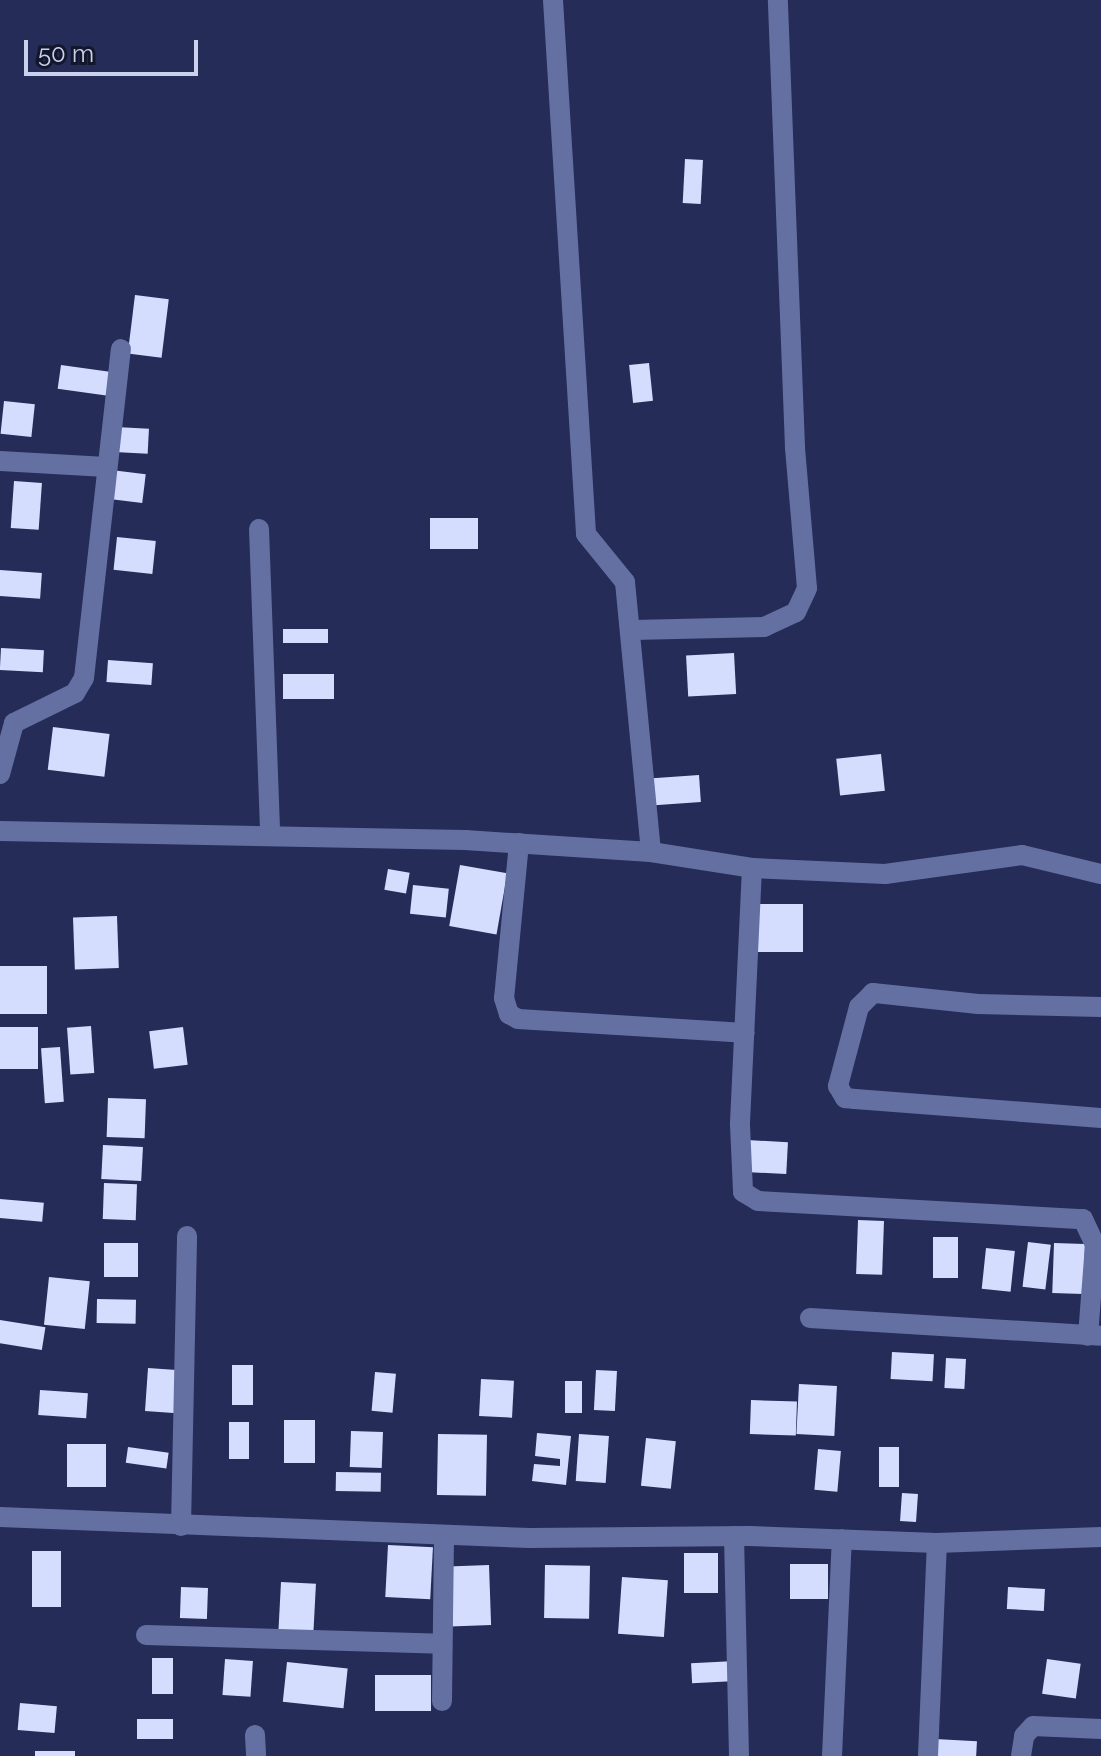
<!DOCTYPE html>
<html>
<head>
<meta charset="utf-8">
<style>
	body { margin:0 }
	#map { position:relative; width:1101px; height:1756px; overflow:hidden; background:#262c58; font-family:Raleway,sans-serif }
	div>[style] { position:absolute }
	.building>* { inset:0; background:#d5ddff; transform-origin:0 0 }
	.street>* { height:20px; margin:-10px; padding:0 10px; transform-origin:10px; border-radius:10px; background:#6570a2 }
	.secondary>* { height:20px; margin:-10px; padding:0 10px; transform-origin:10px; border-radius:10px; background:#6570a2 }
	span { translate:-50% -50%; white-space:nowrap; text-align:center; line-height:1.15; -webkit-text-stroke:8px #13172b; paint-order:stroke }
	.scale { position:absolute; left:24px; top:40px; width:174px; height:36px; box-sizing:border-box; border:4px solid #cbd1ed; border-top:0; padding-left:10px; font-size:24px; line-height:28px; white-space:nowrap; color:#cbd1ed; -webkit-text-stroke:6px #13172b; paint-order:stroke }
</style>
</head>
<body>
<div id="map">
	<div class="building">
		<i style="left:685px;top:159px;width:18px;height:44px;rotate:3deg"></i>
		<i style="left:135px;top:295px;width:34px;height:59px;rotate:7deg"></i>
		<i style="left:649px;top:363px;width:38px;height:20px;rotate:84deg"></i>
		<i style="left:61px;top:365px;width:49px;height:24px;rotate:8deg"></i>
		<i style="left:4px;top:401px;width:31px;height:33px;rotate:6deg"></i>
		<i style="left:116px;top:427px;width:33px;height:25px;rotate:3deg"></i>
		<i style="left:111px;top:470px;width:35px;height:29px;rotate:7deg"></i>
		<i style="left:14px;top:481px;width:28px;height:47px;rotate:4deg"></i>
		<i style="left:478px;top:518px;width:31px;height:48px;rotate:90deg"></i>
		<i style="left:117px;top:537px;width:39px;height:33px;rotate:6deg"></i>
		<i style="left:0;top:570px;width:42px;height:26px;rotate:4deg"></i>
		<i style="left:283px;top:629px;width:45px;height:14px"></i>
		<i style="left:1px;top:648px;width:43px;height:22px;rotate:3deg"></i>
		<i style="left:734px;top:653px;width:41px;height:48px;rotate:87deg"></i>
		<i style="left:108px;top:660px;width:45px;height:22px;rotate:4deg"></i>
		<i style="left:283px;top:674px;width:51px;height:25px"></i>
		<i style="left:53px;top:727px;width:57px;height:43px;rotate:7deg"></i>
		<i style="left:881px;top:754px;width:37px;height:45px;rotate:84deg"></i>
		<i style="left:699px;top:775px;width:27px;height:50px;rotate:86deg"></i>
		<i style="left:460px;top:865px;width:48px;height:62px;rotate:10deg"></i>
		<i style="left:388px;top:869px;width:22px;height:21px;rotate:10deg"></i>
		<i style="left:413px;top:885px;width:36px;height:29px;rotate:6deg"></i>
		<i style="left:757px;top:904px;width:46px;height:48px"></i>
		<i style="left:117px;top:916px;width:52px;height:44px;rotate:88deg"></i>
		<i style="left:0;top:966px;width:47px;height:48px"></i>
		<i style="left:91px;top:1026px;width:47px;height:24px;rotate:86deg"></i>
		<i style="left:0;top:1027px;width:38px;height:42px"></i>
		<i style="left:183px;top:1027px;width:38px;height:34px;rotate:83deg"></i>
		<i style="left:60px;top:1047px;width:55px;height:19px;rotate:86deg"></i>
		<i style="left:108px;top:1098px;width:38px;height:39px;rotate:2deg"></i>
		<i style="left:747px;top:1140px;width:41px;height:32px;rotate:3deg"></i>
		<i style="left:103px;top:1145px;width:40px;height:34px;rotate:3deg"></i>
		<i style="left:104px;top:1183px;width:33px;height:36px;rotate:2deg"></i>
		<i style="left:0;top:1199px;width:44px;height:19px;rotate:5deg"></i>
		<i style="left:858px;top:1220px;width:26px;height:54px;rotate:2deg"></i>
		<i style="left:933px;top:1237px;width:25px;height:41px"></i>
		<i style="left:1028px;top:1242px;width:23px;height:45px;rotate:7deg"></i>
		<i style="left:104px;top:1243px;width:34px;height:34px"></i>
		<i style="left:1054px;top:1243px;width:31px;height:50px;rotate:2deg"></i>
		<i style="left:986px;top:1248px;width:29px;height:41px;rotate:6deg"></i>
		<i style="left:49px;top:1277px;width:41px;height:48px;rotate:6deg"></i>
		<i style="left:97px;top:1299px;width:39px;height:24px;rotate:1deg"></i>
		<i style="left:0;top:1320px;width:46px;height:23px;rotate:9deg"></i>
		<i style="left:892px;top:1352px;width:42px;height:27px;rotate:3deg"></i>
		<i style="left:946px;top:1358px;width:20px;height:30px;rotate:3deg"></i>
		<i style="left:232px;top:1365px;width:21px;height:40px"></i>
		<i style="left:148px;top:1368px;width:32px;height:43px;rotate:4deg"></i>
		<i style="left:596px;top:1370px;width:21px;height:40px;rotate:3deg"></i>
		<i style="left:375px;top:1372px;width:21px;height:39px;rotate:5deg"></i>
		<i style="left:481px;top:1379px;width:33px;height:37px;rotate:3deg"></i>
		<i style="left:565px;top:1381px;width:17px;height:32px"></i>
		<i style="left:799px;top:1384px;width:38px;height:50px;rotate:3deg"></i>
		<i style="left:40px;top:1390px;width:48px;height:25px;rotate:4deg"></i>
		<i style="left:751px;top:1400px;width:46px;height:34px;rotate:2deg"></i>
		<i style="left:284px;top:1420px;width:31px;height:43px"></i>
		<i style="left:229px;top:1422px;width:20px;height:37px"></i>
		<i style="left:351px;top:1431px;width:32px;height:36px;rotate:2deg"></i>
		<i style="clip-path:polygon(537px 1433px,571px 1436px,566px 1485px,532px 1481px,534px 1464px,560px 1466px,560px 1459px,535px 1456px)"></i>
		<i style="left:438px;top:1434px;width:49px;height:61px;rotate:1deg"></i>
		<i style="left:579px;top:1434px;width:30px;height:47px;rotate:4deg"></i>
		<i style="left:646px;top:1438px;width:30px;height:48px;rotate:6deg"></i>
		<i style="left:67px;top:1444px;width:39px;height:43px"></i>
		<i style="left:128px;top:1447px;width:41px;height:16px;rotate:8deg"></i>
		<i style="left:879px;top:1447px;width:20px;height:40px"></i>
		<i style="left:818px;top:1449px;width:23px;height:41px;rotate:5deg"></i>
		<i style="left:336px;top:1472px;width:45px;height:19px;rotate:1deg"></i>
		<i style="left:902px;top:1493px;width:16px;height:28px;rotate:4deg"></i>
		<i style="left:388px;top:1545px;width:45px;height:52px;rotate:3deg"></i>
		<i style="left:32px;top:1551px;width:29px;height:56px"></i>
		<i style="left:684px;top:1553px;width:34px;height:40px"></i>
		<i style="left:790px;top:1564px;width:38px;height:35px"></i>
		<i style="left:489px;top:1565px;width:60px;height:41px;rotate:88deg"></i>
		<i style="left:545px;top:1565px;width:45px;height:53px;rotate:1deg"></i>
		<i style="left:622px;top:1577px;width:46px;height:57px;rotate:4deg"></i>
		<i style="left:281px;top:1582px;width:35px;height:48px;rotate:3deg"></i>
		<i style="left:181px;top:1587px;width:27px;height:31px;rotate:2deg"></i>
		<i style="left:1008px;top:1587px;width:37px;height:22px;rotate:3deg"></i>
		<i style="left:152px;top:1658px;width:21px;height:36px"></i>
		<i style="left:225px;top:1659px;width:28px;height:36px;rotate:4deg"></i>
		<i style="left:1047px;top:1659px;width:34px;height:35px;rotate:8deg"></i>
		<i style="left:735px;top:1661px;width:20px;height:44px;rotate:87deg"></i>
		<i style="left:287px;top:1662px;width:61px;height:40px;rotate:6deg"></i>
		<i style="left:375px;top:1675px;width:56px;height:36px"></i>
		<i style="left:20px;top:1703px;width:37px;height:27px;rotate:5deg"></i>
		<i style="left:137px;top:1719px;width:36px;height:20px"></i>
		<i style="left:935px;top:1739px;width:42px;height:17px;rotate:3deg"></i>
		<i style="left:35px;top:1751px;width:40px;height:5px"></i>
	</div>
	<div class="street">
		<i style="left:553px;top:0;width:535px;rotate:86.46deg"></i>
		<i style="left:586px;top:534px;width:62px;rotate:50.9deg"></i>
		<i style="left:625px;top:582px;width:271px;rotate:84.5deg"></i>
		<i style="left:0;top:461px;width:106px;rotate:3.2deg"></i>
		<i style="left:259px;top:529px;width:306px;rotate:87.9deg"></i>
		<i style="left:633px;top:630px;width:131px;rotate:-1.3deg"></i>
		<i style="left:764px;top:627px;width:35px;rotate:-25deg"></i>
		<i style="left:796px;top:612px;width:26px;rotate:-65deg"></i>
		<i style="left:807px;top:588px;width:142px;rotate:-94.9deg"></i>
		<i style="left:795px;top:447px;width:447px;rotate:-92.2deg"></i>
		<i style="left:0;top:774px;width:53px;rotate:-74.6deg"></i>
		<i style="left:14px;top:723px;width:68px;rotate:-26.2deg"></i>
		<i style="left:75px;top:693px;width:17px;rotate:-59deg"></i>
		<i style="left:84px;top:678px;width:331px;rotate:-83.6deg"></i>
		<i style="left:519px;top:843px;width:156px;rotate:95.5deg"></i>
		<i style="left:504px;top:998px;width:17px;rotate:73deg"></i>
		<i style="left:509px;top:1014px;width:10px;rotate:29deg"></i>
		<i style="left:518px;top:1019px;width:227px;rotate:3.5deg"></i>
		<i style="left:752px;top:868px;width:257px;rotate:92.7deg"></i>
		<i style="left:740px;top:1125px;width:67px;rotate:87.4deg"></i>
		<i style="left:743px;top:1192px;width:17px;rotate:31deg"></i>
		<i style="left:758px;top:1201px;width:325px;rotate:3.2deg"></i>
		<i style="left:1083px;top:1219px;width:29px;rotate:65deg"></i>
		<i style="left:1095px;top:1245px;width:91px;rotate:94.4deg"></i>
		<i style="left:1101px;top:1007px;width:123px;rotate:-178.6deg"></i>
		<i style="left:978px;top:1004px;width:106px;rotate:-174deg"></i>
		<i style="left:873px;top:993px;width:20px;rotate:135deg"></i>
		<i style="left:859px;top:1007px;width:82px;rotate:104.9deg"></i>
		<i style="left:838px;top:1086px;width:14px;rotate:60deg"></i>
		<i style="left:845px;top:1098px;width:10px;rotate:6deg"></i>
		<i style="left:855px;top:1099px;width:247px;rotate:4.4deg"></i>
		<i style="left:810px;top:1318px;width:292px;rotate:3.5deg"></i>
		<i style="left:0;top:1517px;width:530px;rotate:2.27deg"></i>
		<i style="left:530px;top:1538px;width:219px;rotate:-0.5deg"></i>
		<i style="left:749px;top:1536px;width:188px;rotate:2.1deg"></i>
		<i style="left:937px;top:1543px;width:164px;rotate:-2.1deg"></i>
		<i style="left:181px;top:1526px;width:290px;rotate:-88.8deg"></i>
		<i style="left:734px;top:1536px;width:220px;rotate:88.7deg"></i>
		<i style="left:146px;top:1635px;width:295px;rotate:1.7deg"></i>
		<i style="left:442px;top:1701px;width:166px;rotate:-89.3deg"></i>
		<i style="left:255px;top:1735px;width:21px;rotate:87deg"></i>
		<i style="left:832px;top:1756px;width:217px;rotate:-87.4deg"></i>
		<i style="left:928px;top:1756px;width:213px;rotate:-87.6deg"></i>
		<i style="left:1021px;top:1756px;width:20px;rotate:-81deg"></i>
		<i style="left:1024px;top:1736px;width:13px;rotate:-48deg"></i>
		<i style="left:1033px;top:1726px;width:68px;rotate:2.5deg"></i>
	</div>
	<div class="secondary">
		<i style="left:0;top:831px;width:465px;rotate:1.1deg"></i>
		<i style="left:465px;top:840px;width:186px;rotate:3.7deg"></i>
		<i style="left:651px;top:852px;width:102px;rotate:9deg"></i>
		<i style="left:752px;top:868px;width:133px;rotate:2.6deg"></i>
		<i style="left:885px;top:874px;width:138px;rotate:-7.9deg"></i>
		<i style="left:1022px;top:855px;width:81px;rotate:13.5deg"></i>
	</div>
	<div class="scale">50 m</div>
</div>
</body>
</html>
